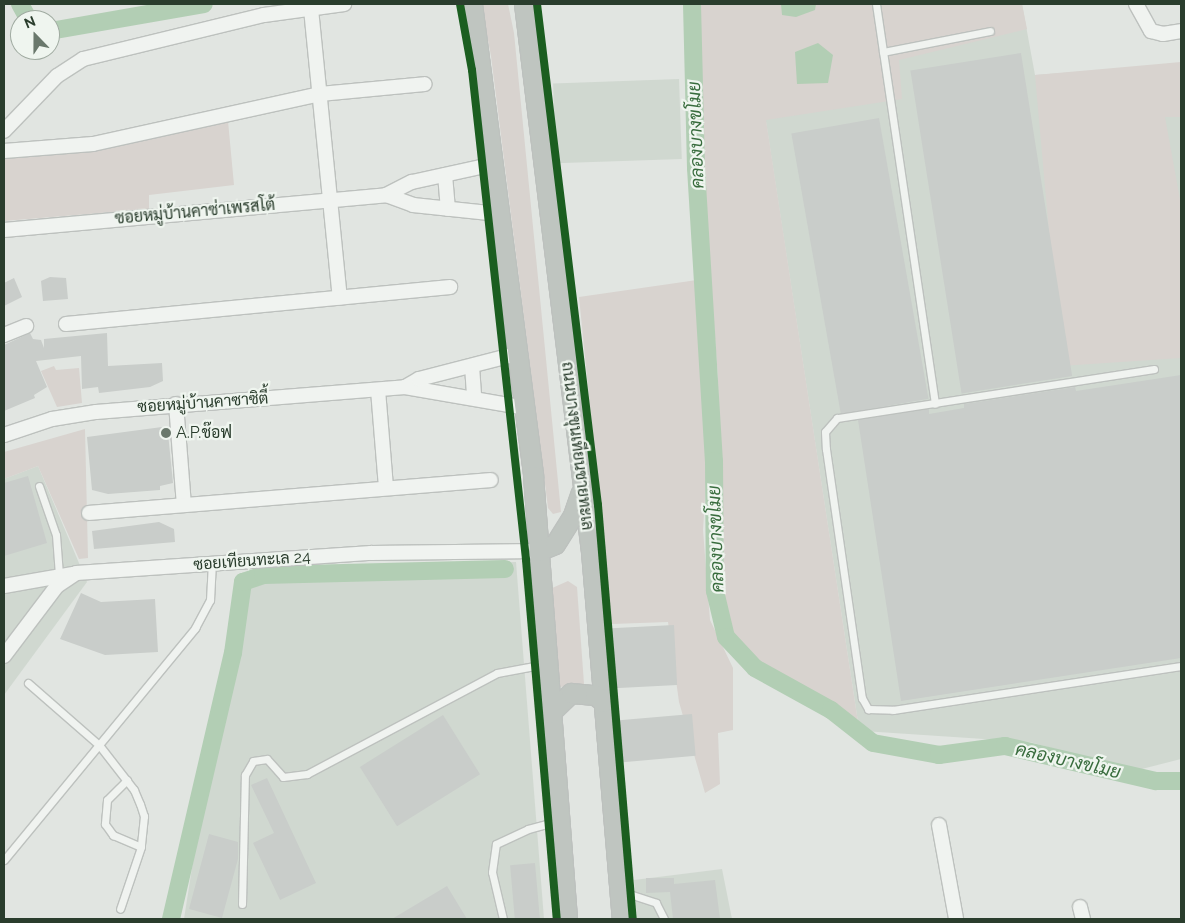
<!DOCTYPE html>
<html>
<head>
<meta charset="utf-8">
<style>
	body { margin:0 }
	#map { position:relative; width:1185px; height:923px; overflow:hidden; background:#e1e5e1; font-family:Raleway,Sarabun,sans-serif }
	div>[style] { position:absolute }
	.built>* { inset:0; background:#d0d8d0; transform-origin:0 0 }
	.green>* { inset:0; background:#d8d3cf }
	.water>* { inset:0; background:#b2ceb4 }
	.canal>* { height:18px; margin:-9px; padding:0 9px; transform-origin:9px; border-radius:9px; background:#b2ceb4 }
	.building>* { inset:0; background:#c9cdca; transform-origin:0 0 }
	.roads { filter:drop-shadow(1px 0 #bdc1be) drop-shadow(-1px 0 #bdc1be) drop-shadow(0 1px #bdc1be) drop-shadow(0 -1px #bdc1be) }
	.service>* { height:7px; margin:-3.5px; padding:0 3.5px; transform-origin:3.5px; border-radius:3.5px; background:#f0f3f0 }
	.minor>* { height:14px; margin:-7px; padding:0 7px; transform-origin:7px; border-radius:7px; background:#f0f3f0 }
	.secondary>* { height:19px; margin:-9.5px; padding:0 9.5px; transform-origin:9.5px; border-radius:9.5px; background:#bfc5c0 }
	.cycleway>* { height:8px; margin:-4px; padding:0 4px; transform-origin:4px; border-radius:4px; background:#1b5e20 }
	.dots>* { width:14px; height:14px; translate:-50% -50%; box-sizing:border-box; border:2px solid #eff5ef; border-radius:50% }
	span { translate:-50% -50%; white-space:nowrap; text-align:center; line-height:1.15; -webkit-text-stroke:4.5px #eff5ef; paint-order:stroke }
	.street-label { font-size:16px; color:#2a3d2d }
	.poi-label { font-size:16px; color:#2a3d2d }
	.left { translate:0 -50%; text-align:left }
	.water-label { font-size:18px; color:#386c3d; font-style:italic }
	.frame { position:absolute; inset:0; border:5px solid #2a3d2d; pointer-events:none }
	.north { position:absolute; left:10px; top:10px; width:50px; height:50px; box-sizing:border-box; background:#eff5ef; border:1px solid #a0aba1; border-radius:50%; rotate:338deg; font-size:14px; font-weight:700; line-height:20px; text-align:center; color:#2a3d2d }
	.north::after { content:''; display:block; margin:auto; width:18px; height:22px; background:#6a786c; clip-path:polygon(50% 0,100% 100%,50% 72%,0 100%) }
</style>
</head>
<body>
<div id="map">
	<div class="built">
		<i style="clip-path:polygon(748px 4px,1022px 4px,1035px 75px,1156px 66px,1165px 117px,1181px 117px,1181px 759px,1134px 771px,1030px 742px,863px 731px,858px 722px)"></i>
		<i style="left:679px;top:79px;width:80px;height:126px;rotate:88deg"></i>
		<i style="clip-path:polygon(38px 466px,87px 582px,4px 695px,4px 479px)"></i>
		<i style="clip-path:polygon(516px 562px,544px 919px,184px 919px,238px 574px)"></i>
		<i style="clip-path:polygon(722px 869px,732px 919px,637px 919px,634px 880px)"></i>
	</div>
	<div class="green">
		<i style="clip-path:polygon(481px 4px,508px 4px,514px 33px,561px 512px,553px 514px,548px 508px,491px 56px)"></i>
		<i style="clip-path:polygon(697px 4px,1022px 4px,1027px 29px,899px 60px,902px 99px,766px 120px,858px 722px,759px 663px,732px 636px,721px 595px,718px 377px,704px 196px)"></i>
		<i style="clip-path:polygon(1181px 62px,1181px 117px,1165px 117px,1181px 205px,1181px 358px,1061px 366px,1035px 75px)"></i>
		<i style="clip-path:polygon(228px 121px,234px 185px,149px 195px,149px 209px,4px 221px,4px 159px,125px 143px)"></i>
		<i style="clip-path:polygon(697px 280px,707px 465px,703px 530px,710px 620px,733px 668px,733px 730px,718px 733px,720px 784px,705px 793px,679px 702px,668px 622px,612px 624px,579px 297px)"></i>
		<i style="clip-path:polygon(54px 366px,56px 370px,79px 368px,82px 403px,57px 407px,41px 371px)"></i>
		<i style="clip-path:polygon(85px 429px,88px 558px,79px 559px,38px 466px,4px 479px,4px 452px)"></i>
		<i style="clip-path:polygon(568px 581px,577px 587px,584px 684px,560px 687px,550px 589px)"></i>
	</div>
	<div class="water">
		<i style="clip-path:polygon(781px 4px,816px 4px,815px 10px,796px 17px,782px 15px)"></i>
		<i style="clip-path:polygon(818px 43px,833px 55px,828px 83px,797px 84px,795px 52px)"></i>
	</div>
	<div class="canal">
		<i style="left:20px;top:4px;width:18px;rotate:61deg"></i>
		<i style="left:692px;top:4px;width:164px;rotate:88.6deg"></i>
		<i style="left:696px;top:168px;width:294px;rotate:86.5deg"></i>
		<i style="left:714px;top:461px;width:130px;rotate:89.6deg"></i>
		<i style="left:715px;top:591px;width:47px;rotate:76.6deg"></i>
		<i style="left:726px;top:637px;width:42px;rotate:46.9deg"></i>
		<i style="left:755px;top:668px;width:87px;rotate:28.9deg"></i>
		<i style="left:831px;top:710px;width:53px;rotate:38.2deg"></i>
		<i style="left:873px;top:743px;width:67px;rotate:10.3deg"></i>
		<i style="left:939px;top:755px;width:67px;rotate:-7.8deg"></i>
		<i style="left:1005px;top:746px;width:155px;rotate:13.1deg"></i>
		<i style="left:1156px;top:781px;width:25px"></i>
		<i style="left:50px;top:31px;width:156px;rotate:-9.9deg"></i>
		<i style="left:171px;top:919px;width:273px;rotate:-76.9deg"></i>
		<i style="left:233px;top:653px;width:72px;rotate:-82deg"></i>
		<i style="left:243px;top:582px;width:21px;rotate:-19deg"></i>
		<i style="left:263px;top:575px;width:242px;rotate:-1.4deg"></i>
	</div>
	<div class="building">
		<i style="left:1021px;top:53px;width:327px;height:112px;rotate:81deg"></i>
		<i style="left:879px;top:118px;width:285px;height:89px;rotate:80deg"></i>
		<i style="clip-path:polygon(50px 277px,66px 278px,68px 299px,43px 301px,41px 281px)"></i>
		<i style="clip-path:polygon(14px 278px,22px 297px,4px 306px,4px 283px)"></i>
		<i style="clip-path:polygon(30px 333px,33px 339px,41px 340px,44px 348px,44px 339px,107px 333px,108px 366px,162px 363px,163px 381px,150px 387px,99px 393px,98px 387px,82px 389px,81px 356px,36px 361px,47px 387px,34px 395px,35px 398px,4px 411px,4px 345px)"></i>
		<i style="clip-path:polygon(1181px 375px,1181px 658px,901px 701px,858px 420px,929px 409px,929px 414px,964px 408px,964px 404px,1075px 387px,1076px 391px)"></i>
		<i style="clip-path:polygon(162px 427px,163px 433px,168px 433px,173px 483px,160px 486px,160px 490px,108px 494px,92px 490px,87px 437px)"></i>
		<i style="clip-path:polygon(28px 476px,47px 543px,4px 556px,4px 483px)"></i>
		<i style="clip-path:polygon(159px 522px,174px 529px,175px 542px,94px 549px,92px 531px)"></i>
		<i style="clip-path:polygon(81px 593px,101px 602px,155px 599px,158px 652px,105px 655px,60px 639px)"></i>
		<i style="left:674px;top:625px;width:60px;height:63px;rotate:87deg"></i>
		<i style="left:692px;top:714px;width:42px;height:73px;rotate:85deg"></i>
		<i style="left:443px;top:715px;width:70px;height:98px;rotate:58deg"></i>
		<i style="clip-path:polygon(267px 778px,316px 883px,280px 900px,253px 843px,274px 833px,251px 785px)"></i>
		<i style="clip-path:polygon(209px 834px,238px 842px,238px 859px,222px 918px,189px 909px)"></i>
		<i style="left:535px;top:863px;width:56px;height:25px;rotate:85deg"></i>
		<i style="clip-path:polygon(646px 878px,674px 878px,674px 884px,715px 880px,720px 919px,673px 919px,670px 892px,646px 893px)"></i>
		<i style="clip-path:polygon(447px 886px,467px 919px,392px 919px)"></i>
	</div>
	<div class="roads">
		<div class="service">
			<i style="left:876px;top:4px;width:404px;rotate:81.6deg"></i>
			<i style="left:883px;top:52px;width:109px;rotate:-11.1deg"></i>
			<i style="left:1154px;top:369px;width:321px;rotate:171.2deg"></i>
			<i style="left:837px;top:418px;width:18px;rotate:131deg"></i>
			<i style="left:825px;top:432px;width:17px;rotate:87deg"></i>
			<i style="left:826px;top:449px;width:252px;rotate:81.8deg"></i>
			<i style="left:862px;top:698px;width:13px;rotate:61deg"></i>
			<i style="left:868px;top:709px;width:25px;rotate:2deg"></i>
			<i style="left:893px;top:710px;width:291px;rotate:-8.7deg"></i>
			<i style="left:39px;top:486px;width:52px;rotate:70.9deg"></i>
			<i style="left:56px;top:535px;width:40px;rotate:85.7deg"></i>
			<i style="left:28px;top:683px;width:94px;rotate:41.1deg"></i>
			<i style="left:99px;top:745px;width:57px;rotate:52.1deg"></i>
			<i style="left:134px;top:790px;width:15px;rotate:67deg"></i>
			<i style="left:140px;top:804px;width:13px;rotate:72deg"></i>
			<i style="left:144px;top:816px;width:31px;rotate:96deg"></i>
			<i style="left:141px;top:847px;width:65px;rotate:108.7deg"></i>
			<i style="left:127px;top:780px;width:28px;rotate:135deg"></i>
			<i style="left:107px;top:800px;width:24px;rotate:95deg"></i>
			<i style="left:105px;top:824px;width:14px;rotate:54deg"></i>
			<i style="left:113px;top:835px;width:30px;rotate:23deg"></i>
			<i style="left:4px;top:860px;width:301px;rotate:-50.5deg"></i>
			<i style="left:195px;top:628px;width:32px;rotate:-62deg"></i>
			<i style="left:210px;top:600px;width:36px;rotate:-87deg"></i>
			<i style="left:620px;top:891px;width:38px;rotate:18deg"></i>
			<i style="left:656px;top:903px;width:18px;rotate:63deg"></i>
			<i style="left:242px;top:904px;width:129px;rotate:-88.7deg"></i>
			<i style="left:245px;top:775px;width:16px;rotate:-60deg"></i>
			<i style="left:253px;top:761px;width:14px;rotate:-8deg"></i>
			<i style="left:267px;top:759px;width:24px;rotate:48deg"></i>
			<i style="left:283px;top:777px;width:24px;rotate:-7deg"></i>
			<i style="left:307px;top:774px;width:215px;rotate:-28deg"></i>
			<i style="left:497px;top:673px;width:49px;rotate:-10.6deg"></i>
			<i style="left:503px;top:919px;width:48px;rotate:-103.2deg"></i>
			<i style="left:492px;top:872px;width:28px;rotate:-82deg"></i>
			<i style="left:496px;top:844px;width:35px;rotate:-25deg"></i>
			<i style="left:528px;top:829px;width:31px;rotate:-15deg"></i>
		</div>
		<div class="minor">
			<i style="left:1136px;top:4px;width:31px;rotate:61deg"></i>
			<i style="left:1151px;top:31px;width:12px;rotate:14deg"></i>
			<i style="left:1163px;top:34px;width:18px;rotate:-9deg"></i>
			<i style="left:311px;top:9px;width:290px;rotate:84.3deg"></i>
			<i style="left:4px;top:131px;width:76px;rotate:-46.1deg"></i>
			<i style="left:57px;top:76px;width:31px;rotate:-33deg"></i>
			<i style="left:83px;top:59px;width:186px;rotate:-13.7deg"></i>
			<i style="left:264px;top:15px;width:81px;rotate:-7.8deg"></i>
			<i style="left:4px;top:151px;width:89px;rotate:-4.5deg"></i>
			<i style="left:93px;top:144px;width:232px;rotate:-12.4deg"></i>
			<i style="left:320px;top:94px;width:105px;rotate:-5.4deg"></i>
			<i style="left:445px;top:175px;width:34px;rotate:85deg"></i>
			<i style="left:386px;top:195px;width:29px;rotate:-27deg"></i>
			<i style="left:412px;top:182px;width:84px;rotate:-12.4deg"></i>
			<i style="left:4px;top:230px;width:384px;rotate:-5.2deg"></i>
			<i style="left:386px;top:195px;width:29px;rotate:20deg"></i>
			<i style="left:413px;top:205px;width:86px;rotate:6deg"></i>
			<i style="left:66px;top:324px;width:386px;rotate:-5.5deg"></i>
			<i style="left:4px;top:335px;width:24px;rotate:-22deg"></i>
			<i style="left:472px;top:366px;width:32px;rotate:86deg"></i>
			<i style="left:405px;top:387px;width:122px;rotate:9.9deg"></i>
			<i style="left:378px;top:390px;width:98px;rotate:85.3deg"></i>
			<i style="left:176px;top:404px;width:101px;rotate:85.5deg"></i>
			<i style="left:4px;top:435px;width:51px;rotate:-18.4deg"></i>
			<i style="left:52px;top:419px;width:45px;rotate:-9deg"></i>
			<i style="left:96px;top:412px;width:310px;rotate:-4.6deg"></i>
			<i style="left:405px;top:387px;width:16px;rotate:-30deg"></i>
			<i style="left:419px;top:379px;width:104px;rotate:-14.4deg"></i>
			<i style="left:89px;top:513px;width:403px;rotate:-4.7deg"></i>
			<i style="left:4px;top:586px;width:70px;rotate:-9.9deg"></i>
			<i style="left:4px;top:656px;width:88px;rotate:-52.9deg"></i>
			<i style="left:57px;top:586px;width:23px;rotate:-34deg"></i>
			<i style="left:76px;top:573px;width:296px;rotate:-3.9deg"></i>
			<i style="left:371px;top:553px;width:167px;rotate:-0.7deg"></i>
			<i style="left:939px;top:825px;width:96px;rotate:79.7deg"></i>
			<i style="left:1080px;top:907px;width:12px;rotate:76deg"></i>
		</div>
		<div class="secondary">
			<i style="left:472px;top:4px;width:476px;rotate:82.6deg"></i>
			<i style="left:533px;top:476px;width:444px;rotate:85.6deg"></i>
			<i style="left:524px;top:4px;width:552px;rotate:83.03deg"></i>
			<i style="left:591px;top:552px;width:368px;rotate:85.2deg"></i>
			<i style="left:538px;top:551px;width:18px;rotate:-22deg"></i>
			<i style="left:555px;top:544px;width:34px;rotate:-58deg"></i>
			<i style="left:573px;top:515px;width:24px;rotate:-71deg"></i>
			<i style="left:550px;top:713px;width:29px;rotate:-44deg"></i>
			<i style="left:571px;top:693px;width:24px;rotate:5deg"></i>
			<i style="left:595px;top:695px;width:11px;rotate:38deg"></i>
		</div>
	</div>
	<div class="cycleway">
		<i style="left:460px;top:4px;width:67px;rotate:79.7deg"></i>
		<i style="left:472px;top:70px;width:493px;rotate:83.7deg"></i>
		<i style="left:526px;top:560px;width:360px;rotate:85.1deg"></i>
		<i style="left:537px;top:4px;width:505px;rotate:83.06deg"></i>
		<i style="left:598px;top:505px;width:415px;rotate:85.2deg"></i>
	</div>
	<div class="dots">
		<i style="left:166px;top:433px;background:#6a786c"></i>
	</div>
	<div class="street-label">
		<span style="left:195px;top:212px;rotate:-5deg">ซอยหมู่บ้านคาซ่าเพรสโต้</span>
		<span style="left:203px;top:403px;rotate:-4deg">ซอยหมู่บ้านคาซาซิตี้</span>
		<span style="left:577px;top:446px;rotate:83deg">ถนนบางขุนเทียนชายทะเล</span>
		<span style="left:252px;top:561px;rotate:-4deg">ซอยเทียนทะเล 24</span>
	</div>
	<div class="poi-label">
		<span class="left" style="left:176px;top:433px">A.P.ช๊อฟ</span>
	</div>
	<div class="water-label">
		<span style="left:696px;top:135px;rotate:-92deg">คลองบางขโมย</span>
		<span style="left:716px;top:539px;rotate:-92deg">คลองบางขโมย</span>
		<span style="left:1068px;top:761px;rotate:13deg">คลองบางขโมย</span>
	</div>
	<div class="frame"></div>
	<div class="north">N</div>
</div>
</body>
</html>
